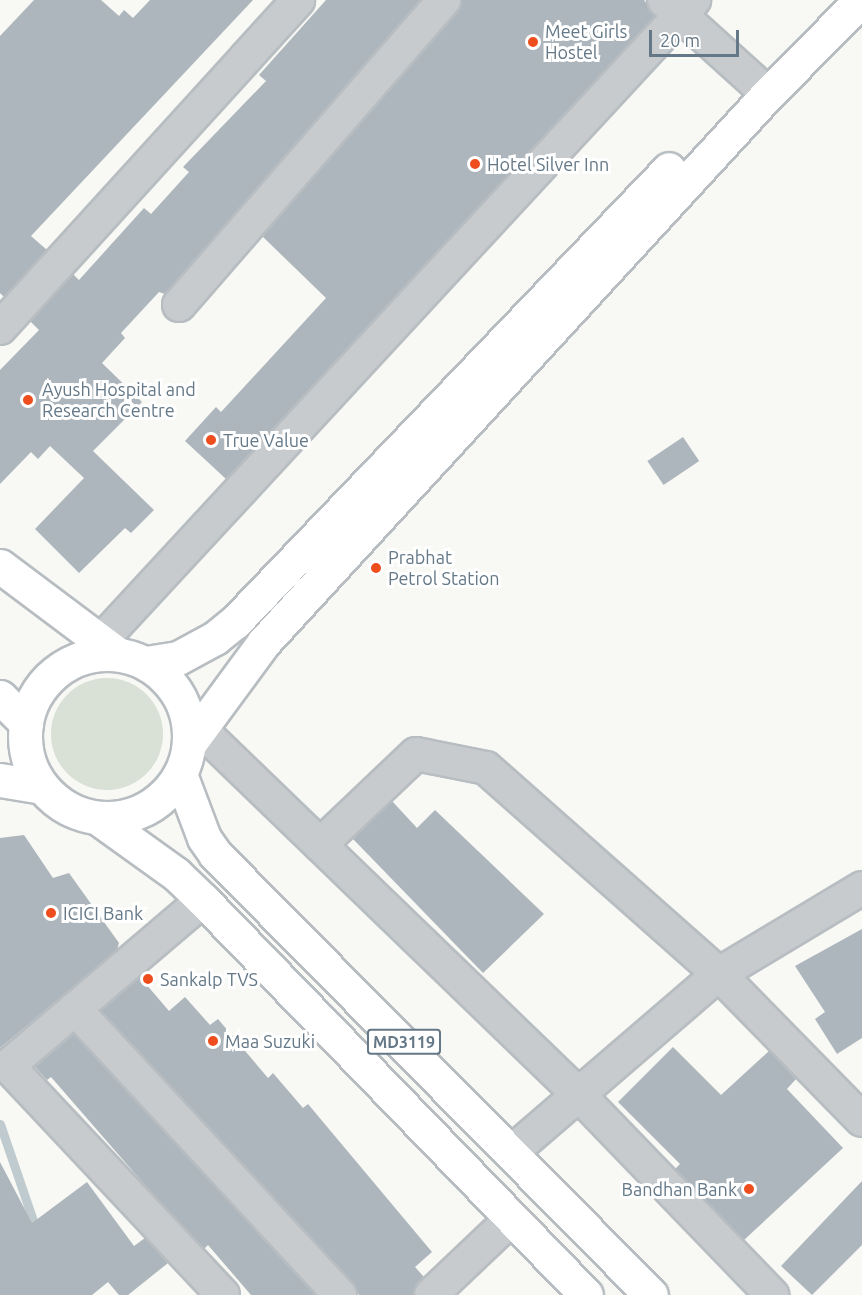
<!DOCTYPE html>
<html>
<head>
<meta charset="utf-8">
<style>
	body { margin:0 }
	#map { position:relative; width:862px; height:1295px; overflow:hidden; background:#f8f8f4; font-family:Ubuntu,sans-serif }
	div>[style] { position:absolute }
	.green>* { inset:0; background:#d9e0d5 }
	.round { border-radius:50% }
	.stream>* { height:9px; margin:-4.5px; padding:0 4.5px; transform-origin:4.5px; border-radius:4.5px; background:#c0cbd0 }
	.building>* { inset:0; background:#adb6bc; transform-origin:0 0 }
	.roads { filter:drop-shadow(2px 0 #b7bdc1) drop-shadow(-2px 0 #b7bdc1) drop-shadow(0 2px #b7bdc1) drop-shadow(0 -2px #b7bdc1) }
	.minor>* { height:32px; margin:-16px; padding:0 16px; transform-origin:16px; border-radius:16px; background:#c7cbce }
	.secondary>* { height:33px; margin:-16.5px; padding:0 16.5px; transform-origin:16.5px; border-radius:16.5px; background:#fff }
	.primary>* { height:33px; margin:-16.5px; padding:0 16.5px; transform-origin:16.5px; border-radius:16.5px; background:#fff }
	.primary>.ring { margin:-16.5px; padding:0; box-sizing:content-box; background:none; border:33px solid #fff; border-radius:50% }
	.dots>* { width:16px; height:16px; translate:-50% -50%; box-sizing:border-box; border:3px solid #fff; border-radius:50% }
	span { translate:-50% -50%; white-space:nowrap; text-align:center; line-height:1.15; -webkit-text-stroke:6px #fff; paint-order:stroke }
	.shield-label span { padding:2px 4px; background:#fff; border:2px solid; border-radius:4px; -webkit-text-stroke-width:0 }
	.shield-label { font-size:16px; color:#647887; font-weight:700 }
	.poi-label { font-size:18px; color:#647887 }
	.left { translate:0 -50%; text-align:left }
	.right { translate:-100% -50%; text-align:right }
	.scale { position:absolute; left:649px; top:30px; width:90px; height:27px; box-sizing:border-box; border:3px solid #647887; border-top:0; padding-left:8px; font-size:18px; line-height:21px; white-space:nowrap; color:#647887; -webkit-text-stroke:4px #fff; paint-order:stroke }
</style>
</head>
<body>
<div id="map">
	<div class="green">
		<i class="round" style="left:51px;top:678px;width:112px;height:112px"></i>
	</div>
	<div class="stream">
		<i style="left:0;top:1124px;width:114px;rotate:71.1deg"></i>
	</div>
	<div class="building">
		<i style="clip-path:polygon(34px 0,101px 0,119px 16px,124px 10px,133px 18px,150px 0,253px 0,31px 236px,47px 250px,4px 297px,0 293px,0 36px)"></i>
		<i style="clip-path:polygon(326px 0,420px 0,165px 294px,159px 292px,121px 333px,125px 338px,102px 363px,142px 402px,93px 451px,154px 510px,131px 533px,125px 528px,79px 573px,35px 529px,84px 478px,50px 446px,38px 459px,31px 452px,0 484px,0 370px,39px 330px,30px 321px,73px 274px,79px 280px,144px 208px,151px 214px,189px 172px,183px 167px,266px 81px,259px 75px)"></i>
		<i style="clip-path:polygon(462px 0,644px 0,655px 16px,226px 479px,185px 441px,216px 407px,221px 412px,326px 298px,262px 236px,458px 12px)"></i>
		<i style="left:683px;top:437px;width:29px;height:43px;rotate:56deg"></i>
		<i style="clip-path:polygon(392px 801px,417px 828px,435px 810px,544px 914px,483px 973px,353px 839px)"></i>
		<i style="clip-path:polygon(24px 835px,53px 878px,69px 873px,119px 943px,117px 950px,0 1048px,0 838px)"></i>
		<i style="clip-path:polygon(862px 929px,862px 1038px,837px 1054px,815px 1019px,825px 1012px,795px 966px)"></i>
		<i style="clip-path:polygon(140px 977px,169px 1011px,185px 997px,210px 1025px,218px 1019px,268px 1078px,273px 1073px,303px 1108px,308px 1104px,432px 1252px,415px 1267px,424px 1277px,414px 1295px,359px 1295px,353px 1283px,101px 1011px)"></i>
		<i style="clip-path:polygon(74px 1034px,315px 1295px,251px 1295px,208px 1245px,204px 1249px,144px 1184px,51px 1077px,47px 1080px,35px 1067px)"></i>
		<i style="clip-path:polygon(673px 1047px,721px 1095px,769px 1051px,796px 1079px,787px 1089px,843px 1148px,744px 1240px,675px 1169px,680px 1164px,618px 1102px)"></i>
		<i style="clip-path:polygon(0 1162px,32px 1223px,87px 1182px,134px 1246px,145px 1238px,168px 1263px,128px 1295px,119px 1295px,108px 1282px,92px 1295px,0 1295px)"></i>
		<i style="clip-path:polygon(862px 1181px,862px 1245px,812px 1295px,781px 1266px)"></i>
	</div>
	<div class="roads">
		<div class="minor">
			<i style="left:664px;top:0;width:140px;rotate:42.1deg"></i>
			<i style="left:179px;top:305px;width:404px;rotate:-49deg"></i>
			<i style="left:0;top:328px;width:443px;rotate:-47.7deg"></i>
			<i style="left:100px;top:642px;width:875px;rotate:-47.22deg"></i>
			<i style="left:200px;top:729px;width:528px;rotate:44deg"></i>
			<i style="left:580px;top:1096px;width:277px;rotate:46deg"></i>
			<i style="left:320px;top:845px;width:132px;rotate:-43.5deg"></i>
			<i style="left:416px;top:754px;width:71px;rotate:11.3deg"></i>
			<i style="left:486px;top:768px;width:311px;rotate:41.5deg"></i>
			<i style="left:719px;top:974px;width:204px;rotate:45.6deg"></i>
			<i style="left:203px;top:900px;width:256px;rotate:139.6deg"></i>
			<i style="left:8px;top:1066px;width:314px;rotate:46.8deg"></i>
			<i style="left:75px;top:1009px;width:390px;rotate:47.2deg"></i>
			<i style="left:513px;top:1151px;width:272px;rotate:-40.7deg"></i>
			<i style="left:719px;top:974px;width:167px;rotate:-31deg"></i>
			<i style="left:431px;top:1295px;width:110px;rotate:-43.5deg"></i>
		</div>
		<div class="secondary">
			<i style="left:0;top:566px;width:145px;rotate:36.9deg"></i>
			<i style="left:0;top:697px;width:37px;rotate:45deg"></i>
		</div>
		<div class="primary">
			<i class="ring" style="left:25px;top:654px;width:131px;height:131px"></i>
			<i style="left:146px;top:663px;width:32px;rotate:-9deg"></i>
			<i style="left:178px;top:658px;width:42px;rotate:-28.4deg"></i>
			<i style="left:215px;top:638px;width:26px;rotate:-39deg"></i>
			<i style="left:235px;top:622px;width:627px;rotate:-46.23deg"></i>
			<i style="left:189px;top:744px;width:127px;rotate:-53.7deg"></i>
			<i style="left:264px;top:642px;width:745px;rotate:-47.4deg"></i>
			<i style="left:768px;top:94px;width:132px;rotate:-45.3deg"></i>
			<i style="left:180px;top:774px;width:68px;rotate:69.4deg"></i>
			<i style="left:204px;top:838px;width:19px;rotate:55deg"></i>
			<i style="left:215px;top:854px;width:620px;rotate:45.33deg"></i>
			<i style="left:0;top:780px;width:43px;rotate:9.5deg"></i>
			<i style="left:98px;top:818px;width:96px;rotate:35.7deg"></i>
			<i style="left:176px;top:874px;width:37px;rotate:44deg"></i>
			<i style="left:203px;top:900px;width:550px;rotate:45.88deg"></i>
		</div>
	</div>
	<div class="dots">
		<i style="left:533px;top:42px;background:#ee4d1d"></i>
		<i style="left:475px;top:164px;background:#ee4d1d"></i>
		<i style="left:28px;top:400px;background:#ee4d1d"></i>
		<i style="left:211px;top:440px;background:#ee4d1d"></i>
		<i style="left:376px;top:568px;background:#ee4d1d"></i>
		<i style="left:51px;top:913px;background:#ee4d1d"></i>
		<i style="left:148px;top:979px;background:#ee4d1d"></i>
		<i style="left:213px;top:1041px;background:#ee4d1d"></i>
		<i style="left:749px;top:1189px;background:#ee4d1d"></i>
	</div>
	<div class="shield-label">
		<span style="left:404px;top:1042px">MD3119</span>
	</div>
	<div class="poi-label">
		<span class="left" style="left:545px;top:42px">Meet Girls<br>Hostel</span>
		<span class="left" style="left:487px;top:164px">Hotel Silver Inn</span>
		<span class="left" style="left:42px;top:400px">Ayush Hospital and<br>Research Centre</span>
		<span class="left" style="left:223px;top:440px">True Value</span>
		<span class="left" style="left:388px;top:568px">Prabhat<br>Petrol Station</span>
		<span class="left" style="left:63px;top:913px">ICICI Bank</span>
		<span class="left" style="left:160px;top:979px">Sankalp TVS</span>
		<span class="left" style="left:225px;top:1041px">Maa Suzuki</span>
		<span class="right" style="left:737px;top:1189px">Bandhan Bank</span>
	</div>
	<div class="scale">20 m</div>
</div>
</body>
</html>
